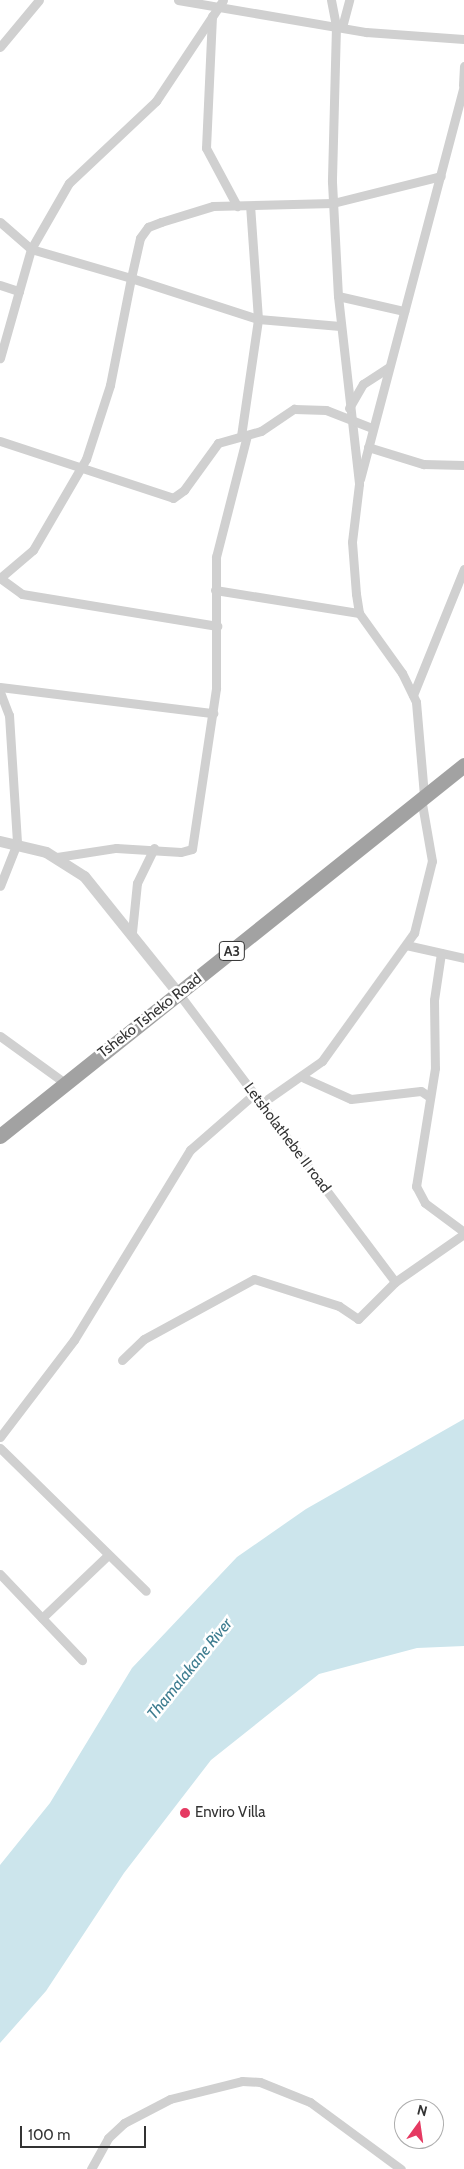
<!DOCTYPE html>
<html>
<head>
<meta charset="utf-8">
<style>
	body { margin:0 }
	#map { position:relative; width:464px; height:2169px; overflow:hidden; background:#fff; font-family:Cabin,sans-serif }
	div>[style] { position:absolute }
	.water>* { inset:0; background:#cce5ec }
	.minor>* { height:9px; margin:-4.5px; padding:0 4.5px; transform-origin:4.5px; border-radius:4.5px; background:#d0d0d0 }
	.tertiary>* { height:11px; margin:-5.5px; padding:0 5.5px; transform-origin:5.5px; border-radius:5.5px; background:#d0d0d0 }
	.trunk>* { height:15px; margin:-7.5px; padding:0 7.5px; transform-origin:7.5px; border-radius:7.5px; background:#a2a2a2 }
	.dots>* { width:14px; height:14px; translate:-50% -50%; box-sizing:border-box; border:2px solid #fff; border-radius:50% }
	span { translate:-50% -50%; white-space:nowrap; text-align:center; line-height:1.15; -webkit-text-stroke:5px #fff; paint-order:stroke }
	.shield-label span { padding:1px 4px; background:#fff; border:1px solid; border-radius:4px; -webkit-text-stroke-width:0 }
	.shield-label { font-size:14px; color:#333; font-weight:700 }
	.street-label { font-size:15px; color:#333 }
	.poi-label { font-size:15px; color:#333 }
	.left { translate:0 -50%; text-align:left }
	.water-label { font-size:16px; color:#3d7c8f; font-style:italic }
	.north { position:absolute; left:394px; top:2099px; width:50px; height:50px; box-sizing:border-box; background:#fff; border:1px solid #adadad; border-radius:50%; rotate:14deg; font-size:14px; font-weight:700; line-height:20px; text-align:center; color:#333 }
	.north::after { content:''; display:block; margin:auto; width:18px; height:22px; background:#e53a62; clip-path:polygon(50% 0,100% 100%,50% 72%,0 100%) }
	.scale { position:absolute; left:20px; top:2126px; width:126px; height:22px; box-sizing:border-box; border:2px solid #333; border-top:0; padding-left:6px; font-size:15px; line-height:18px; white-space:nowrap; color:#333; -webkit-text-stroke:4px #fff; paint-order:stroke }
</style>
</head>
<body>
<div id="map">
	<div class="water">
		<i style="clip-path:polygon(464px 1419px,464px 1646px,417px 1648px,319px 1674px,211px 1760px,124px 1873px,46px 1991px,0 2043px,0 1865px,50px 1803px,132px 1668px,237px 1557px,306px 1509px)"></i>
	</div>
	<div class="minor">
		<i style="left:178px;top:0;width:191px;rotate:9.7deg"></i>
		<i style="left:366px;top:32px;width:98px;rotate:4.1deg"></i>
		<i style="left:331px;top:0;width:26px;rotate:79deg"></i>
		<i style="left:336px;top:26px;width:156px;rotate:91.5deg"></i>
		<i style="left:332px;top:182px;width:114px;rotate:87deg"></i>
		<i style="left:338px;top:296px;width:189px;rotate:83.6deg"></i>
		<i style="left:359px;top:484px;width:58px;rotate:96.9deg"></i>
		<i style="left:352px;top:542px;width:52px;rotate:85.6deg"></i>
		<i style="left:356px;top:594px;width:19px;rotate:81deg"></i>
		<i style="left:359px;top:613px;width:74px;rotate:54.4deg"></i>
		<i style="left:402px;top:673px;width:32px;rotate:64deg"></i>
		<i style="left:416px;top:702px;width:94px;rotate:85.1deg"></i>
		<i style="left:212px;top:16px;width:132px;rotate:92.6deg"></i>
		<i style="left:206px;top:148px;width:66px;rotate:61.9deg"></i>
		<i style="left:342px;top:27px;width:28px;rotate:-75deg"></i>
		<i style="left:0;top:47px;width:61px;rotate:-50.3deg"></i>
		<i style="left:463px;top:85px;width:19px;rotate:-87deg"></i>
		<i style="left:0;top:222px;width:41px;rotate:41.1deg"></i>
		<i style="left:31px;top:249px;width:76px;rotate:-60.1deg"></i>
		<i style="left:69px;top:183px;width:120px;rotate:-43.3deg"></i>
		<i style="left:156px;top:101px;width:121px;rotate:-56.4deg"></i>
		<i style="left:0;top:285px;width:20px;rotate:18deg"></i>
		<i style="left:19px;top:291px;width:70px;rotate:105.8deg"></i>
		<i style="left:338px;top:296px;width:68px;rotate:12.8deg"></i>
		<i style="left:340px;top:326px;width:82px;rotate:-175.1deg"></i>
		<i style="left:258px;top:319px;width:133px;rotate:-162.1deg"></i>
		<i style="left:131px;top:278px;width:41px;rotate:-77.3deg"></i>
		<i style="left:140px;top:238px;width:14px;rotate:-54deg"></i>
		<i style="left:148px;top:227px;width:14px;rotate:-21deg"></i>
		<i style="left:161px;top:222px;width:54px;rotate:-17.1deg"></i>
		<i style="left:213px;top:206px;width:120px;rotate:-1.4deg"></i>
		<i style="left:333px;top:203px;width:111px;rotate:-14deg"></i>
		<i style="left:349px;top:408px;width:28px;rotate:-60deg"></i>
		<i style="left:363px;top:384px;width:31px;rotate:-33deg"></i>
		<i style="left:241px;top:436px;width:118px;rotate:-81.7deg"></i>
		<i style="left:258px;top:319px;width:113px;rotate:-94deg"></i>
		<i style="left:0;top:441px;width:182px;rotate:18.2deg"></i>
		<i style="left:173px;top:498px;width:14px;rotate:-36deg"></i>
		<i style="left:184px;top:490px;width:58px;rotate:-54.1deg"></i>
		<i style="left:218px;top:443px;width:45px;rotate:-15.6deg"></i>
		<i style="left:261px;top:431px;width:40px;rotate:-34deg"></i>
		<i style="left:294px;top:409px;width:32px;rotate:2deg"></i>
		<i style="left:326px;top:410px;width:49px;rotate:21.4deg"></i>
		<i style="left:368px;top:447px;width:58px;rotate:17.2deg"></i>
		<i style="left:423px;top:464px;width:41px;rotate:1.4deg"></i>
		<i style="left:360px;top:479px;width:407px;rotate:-75.2deg"></i>
		<i style="left:0;top:578px;width:43px;rotate:-40.3deg"></i>
		<i style="left:33px;top:550px;width:105px;rotate:-59.8deg"></i>
		<i style="left:86px;top:459px;width:78px;rotate:-72deg"></i>
		<i style="left:110px;top:385px;width:109px;rotate:-78.9deg"></i>
		<i style="left:131px;top:278px;width:104px;rotate:-163.8deg"></i>
		<i style="left:31px;top:249px;width:44px;rotate:105.9deg"></i>
		<i style="left:0;top:578px;width:27px;rotate:36deg"></i>
		<i style="left:22px;top:594px;width:198px;rotate:9.3deg"></i>
		<i style="left:215px;top:590px;width:146px;rotate:9.1deg"></i>
		<i style="left:0;top:687px;width:215px;rotate:7deg"></i>
		<i style="left:0;top:692px;width:25px;rotate:69deg"></i>
		<i style="left:9px;top:715px;width:128px;rotate:86.4deg"></i>
		<i style="left:17px;top:843px;width:46px;rotate:111.6deg"></i>
		<i style="left:413px;top:695px;width:136px;rotate:-68deg"></i>
		<i style="left:57px;top:857px;width:60px;rotate:-8.7deg"></i>
		<i style="left:116px;top:848px;width:65px;rotate:3.5deg"></i>
		<i style="left:181px;top:852px;width:11px;rotate:-15deg"></i>
		<i style="left:192px;top:849px;width:163px;rotate:-81.5deg"></i>
		<i style="left:216px;top:688px;width:131px;rotate:-90deg"></i>
		<i style="left:216px;top:557px;width:126px;rotate:-75.7deg"></i>
		<i style="left:132px;top:932px;width:49px;rotate:-84.2deg"></i>
		<i style="left:137px;top:883px;width:39px;rotate:-64deg"></i>
		<i style="left:406px;top:945px;width:59px;rotate:12.6deg"></i>
		<i style="left:441px;top:953px;width:48px;rotate:98.5deg"></i>
		<i style="left:434px;top:1000px;width:68px;rotate:89.2deg"></i>
		<i style="left:435px;top:1068px;width:120px;rotate:99.1deg"></i>
		<i style="left:416px;top:1186px;width:19px;rotate:62deg"></i>
		<i style="left:425px;top:1203px;width:49px;rotate:36.6deg"></i>
		<i style="left:179px;top:994px;width:360px;rotate:53.1deg"></i>
		<i style="left:0;top:1036px;width:80px;rotate:35.9deg"></i>
		<i style="left:304px;top:1078px;width:51px;rotate:24.1deg"></i>
		<i style="left:351px;top:1099px;width:70px;rotate:-6.5deg"></i>
		<i style="left:421px;top:1091px;width:11px;rotate:34deg"></i>
		<i style="left:262px;top:1103px;width:73px;rotate:-35deg"></i>
		<i style="left:322px;top:1061px;width:158px;rotate:-54.3deg"></i>
		<i style="left:414px;top:933px;width:74px;rotate:-76deg"></i>
		<i style="left:432px;top:861px;width:64px;rotate:-99.9deg"></i>
		<i style="left:122px;top:1360px;width:30px;rotate:-44deg"></i>
		<i style="left:144px;top:1339px;width:125px;rotate:-28.6deg"></i>
		<i style="left:254px;top:1279px;width:89px;rotate:17.6deg"></i>
		<i style="left:339px;top:1306px;width:23px;rotate:34deg"></i>
		<i style="left:358px;top:1319px;width:52px;rotate:-45deg"></i>
		<i style="left:395px;top:1282px;width:84px;rotate:-34.8deg"></i>
		<i style="left:0;top:1437px;width:122px;rotate:-52.7deg"></i>
		<i style="left:74px;top:1340px;width:223px;rotate:-58.6deg"></i>
		<i style="left:190px;top:1150px;width:85px;rotate:-41.2deg"></i>
		<i style="left:0;top:1448px;width:204px;rotate:44.4deg"></i>
		<i style="left:0;top:1574px;width:119px;rotate:46.4deg"></i>
		<i style="left:42px;top:1618px;width:91px;rotate:-43.7deg"></i>
		<i style="left:91px;top:2169px;width:35px;rotate:-61deg"></i>
		<i style="left:108px;top:2138px;width:22px;rotate:-43deg"></i>
		<i style="left:124px;top:2123px;width:52px;rotate:-27.6deg"></i>
		<i style="left:170px;top:2099px;width:74px;rotate:-14deg"></i>
		<i style="left:242px;top:2081px;width:18px;rotate:3deg"></i>
		<i style="left:260px;top:2082px;width:54px;rotate:21.8deg"></i>
		<i style="left:310px;top:2102px;width:113px;rotate:36.4deg"></i>
	</div>
	<div class="tertiary">
		<i style="left:0;top:841px;width:47px;rotate:13.4deg"></i>
		<i style="left:46px;top:852px;width:45px;rotate:32.3deg"></i>
		<i style="left:84px;top:876px;width:151px;rotate:51.2deg"></i>
	</div>
	<div class="trunk">
		<i style="left:0;top:1136px;width:594px;rotate:-38.64deg"></i>
	</div>
	<div class="dots">
		<i style="left:185px;top:1813px;background:#e53a62"></i>
	</div>
	<div class="shield-label">
		<span style="left:232px;top:951px">A3</span>
	</div>
	<div class="street-label">
		<span style="left:150px;top:1016px;rotate:-38deg">Tsheko Tsheko Road</span>
		<span style="left:287px;top:1138px;rotate:53deg">Letsholathebe II road</span>
	</div>
	<div class="poi-label">
		<span class="left" style="left:195px;top:1813px">Enviro Villa</span>
	</div>
	<div class="water-label">
		<span style="left:190px;top:1669px;rotate:-51deg">Thamalakane River</span>
	</div>
	<div class="north">N</div>
	<div class="scale">100 m</div>
</div>
</body>
</html>
